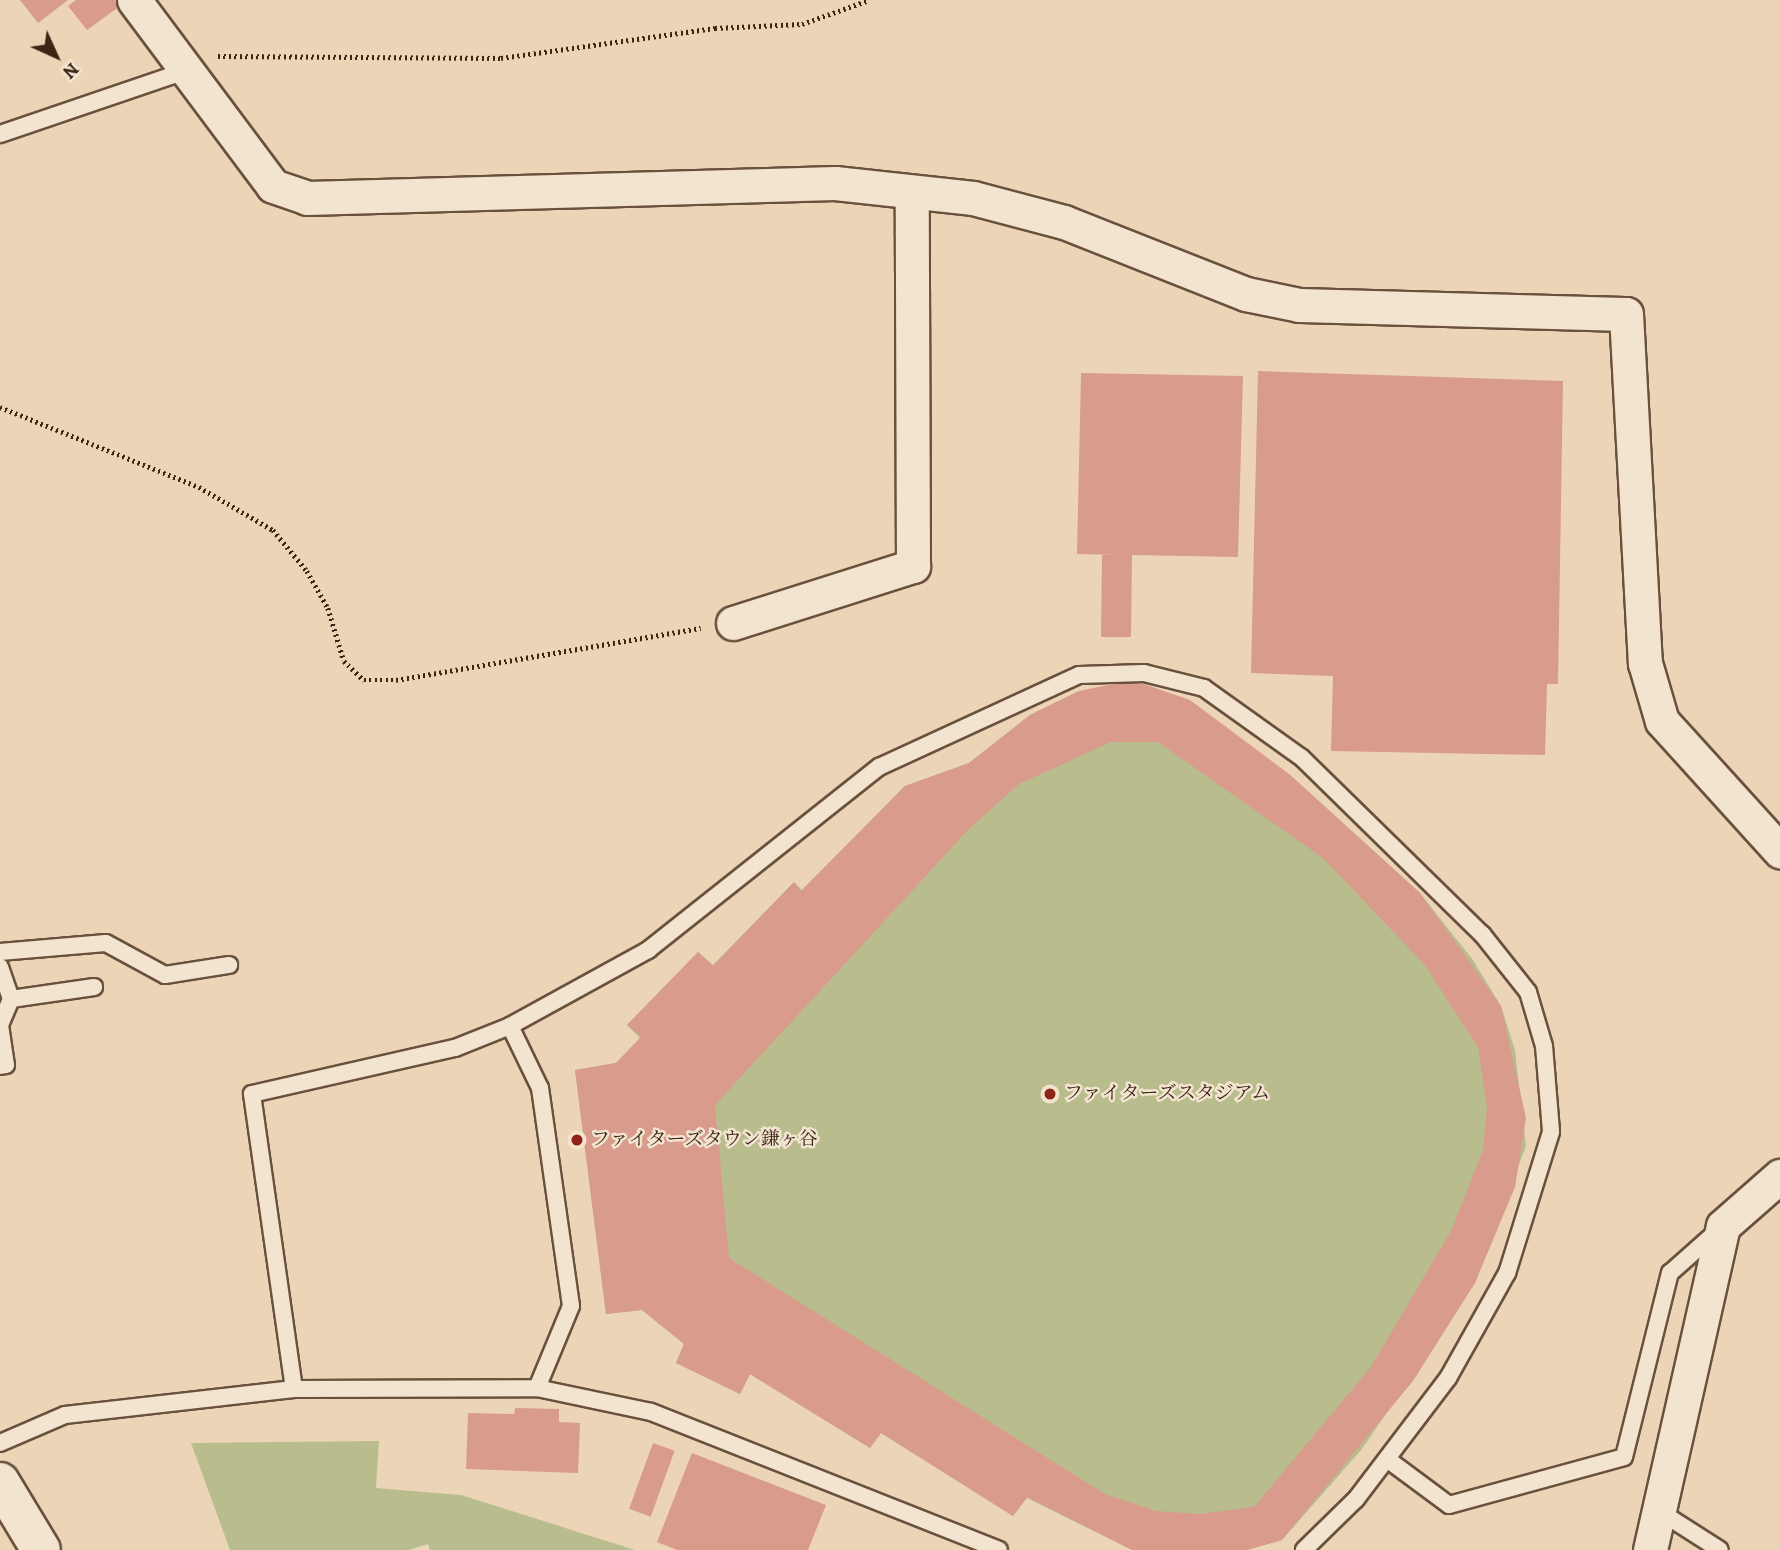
<!DOCTYPE html>
<html>
<head>
<meta charset="utf-8">
<style>
	body { margin:0 }
	#map { position:relative; width:1780px; height:1550px; overflow:hidden; background:#ecd5b6; font-family:Alegreya,"Noto Serif JP",serif }
	div>[style] { position:absolute }
	.green>* { inset:0; background:#b9bd8d }
	.building>* { inset:0; background:#d89b8c; transform-origin:0 0 }
	.path>* { height:4.5px; margin-top:-2.25px; transform-origin:0; background:repeating-linear-gradient(90deg,#3d2516 0 2px,transparent 0 5.5px) }
	.roads { filter:drop-shadow(2px 0 #69513e) drop-shadow(-2px 0 #69513e) drop-shadow(0 2px #69513e) drop-shadow(0 -2px #69513e) }
	.service>* { height:16px; margin:-8px; padding:0 8px; transform-origin:8px; border-radius:8px; background:#f3e4d0 }
	.minor>* { height:33px; margin:-16.5px; padding:0 16.5px; transform-origin:16.5px; border-radius:16.5px; background:#f3e4d0 }
	.tertiary>* { height:38px; margin:-19px; padding:0 19px; transform-origin:19px; border-radius:19px; background:#f3e4d0 }
	.dots>* { width:19px; height:19px; translate:-50% -50%; box-sizing:border-box; border:4px solid #f3e4d0; border-radius:50% }
	span { translate:-50% -50%; white-space:nowrap; text-align:center; line-height:1.15; -webkit-text-stroke:5px #f3e4d0; paint-order:stroke }
	.poi-label { font-size:19px; color:#3d2516 }
	.left { translate:0 -50%; text-align:left }
	.north { position:absolute; left:21px; top:21px; width:70px; height:70px; -webkit-text-stroke:5px #f3e4d0; paint-order:stroke; rotate:135deg; font-size:19px; font-weight:700; line-height:28px; text-align:center; color:#3d2516 }
	.north::after { content:''; display:block; margin:auto; width:24px; height:32px; background:#3d2516; clip-path:polygon(50% 0,100% 100%,50% 72%,0 100%) }
</style>
</head>
<body>
<div id="map">
	<div class="green">
		<i style="clip-path:polygon(1079px 691px,1289px 774px,1420px 893px,1473px 960px,1501px 1006px,1515px 1050px,1526px 1146px,1475px 1283px,1362px 1449px,1282px 1540px,1247px 1550px,1132px 1550px,1027px 1498px,1013px 1516px,881px 1433px,870px 1448px,750px 1374px,740px 1394px,676px 1363px,684px 1344px,642px 1310px,606px 1314px,575px 1070px,616px 1063px,640px 1038px,627px 1025px,698px 952px,713px 965px,794px 882px,802px 890px,905px 786px,969px 763px,1030px 715px)"></i>
		<i style="clip-path:polygon(379px 1441px,376px 1488px,461px 1495px,635px 1550px,430px 1550px,428px 1544px,409px 1550px,230px 1550px,191px 1443px)"></i>
	</div>
	<div class="building">
		<i style="clip-path:polygon(20px 0,68px 0,38px 23px)"></i>
		<i style="clip-path:polygon(76px 0,115px 0,120px 6px,87px 30px,68px 6px)"></i>
		<i style="clip-path:polygon(1258px 371px,1563px 381px,1558px 684px,1547px 684px,1545px 755px,1331px 751px,1333px 676px,1251px 673px)"></i>
		<i style="clip-path:polygon(1081px 373px,1243px 376px,1238px 557px,1132px 555px,1131px 637px,1101px 637px,1102px 555px,1120px 555px,1077px 554px)"></i>
		<i style="clip-path:polygon(evenodd,1132px 680px,1190px 700px,1289px 774px,1420px 893px,1501px 1006px,1526px 1118px,1515px 1187px,1475px 1283px,1413px 1381px,1282px 1540px,1247px 1550px,1132px 1550px,1027px 1497px,1013px 1516px,881px 1433px,870px 1448px,750px 1374px,740px 1394px,676px 1363px,684px 1344px,642px 1310px,606px 1314px,575px 1070px,616px 1063px,641px 1037px,627px 1025px,698px 952px,713px 966px,794px 882px,801px 891px,905px 786px,969px 763px,1030px 715px,1079px 691px,1132px 680px,1111px 742px,1158px 742px,1323px 858px,1424px 964px,1478px 1047px,1487px 1108px,1483px 1150px,1452px 1229px,1371px 1367px,1254px 1507px,1200px 1514px,1156px 1511px,1105px 1494px,729px 1258px,715px 1105px,968px 830px,1019px 784px,1111px 742px)"></i>
		<i style="clip-path:polygon(515px 1408px,559px 1409px,559px 1422px,580px 1423px,578px 1473px,466px 1469px,468px 1413px,514px 1414px)"></i>
		<i style="left:653px;top:1443px;width:23px;height:70px;rotate:20deg"></i>
		<i style="clip-path:polygon(692px 1453px,826px 1505px,808px 1550px,677px 1550px,657px 1542px)"></i>
	</div>
	<div class="path">
		<i style="left:218px;top:56px;width:283px;rotate:0.4deg"></i>
		<i style="left:501px;top:58px;width:216px;rotate:-8deg"></i>
		<i style="left:715px;top:28px;width:87px;rotate:-2.6deg"></i>
		<i style="left:802px;top:24px;width:71px;rotate:-19.7deg"></i>
		<i style="left:0;top:407px;width:214px;rotate:21.9deg"></i>
		<i style="left:199px;top:487px;width:86px;rotate:30.2deg"></i>
		<i style="left:273px;top:530px;width:53px;rotate:50.3deg"></i>
		<i style="left:307px;top:571px;width:43px;rotate:60.4deg"></i>
		<i style="left:328px;top:608px;width:55px;rotate:73.2deg"></i>
		<i style="left:344px;top:661px;width:28px;rotate:44deg"></i>
		<i style="left:364px;top:680px;width:32px"></i>
		<i style="left:396px;top:680px;width:309px;rotate:-9.7deg"></i>
	</div>
	<div class="roads">
		<div class="service">
			<i style="left:0;top:134px;width:195px;rotate:-18.8deg"></i>
			<i style="left:0;top:952px;width:106px;rotate:-4.9deg"></i>
			<i style="left:106px;top:943px;width:67px;rotate:28.5deg"></i>
			<i style="left:165px;top:975px;width:65px;rotate:-8.9deg"></i>
			<i style="left:0;top:967px;width:34px;rotate:71deg"></i>
			<i style="left:11px;top:999px;width:28px;rotate:113deg"></i>
			<i style="left:0;top:1025px;width:40px;rotate:81.5deg"></i>
			<i style="left:6px;top:1065px;width:6px;rotate:171deg"></i>
			<i style="left:11px;top:999px;width:84px;rotate:-8.2deg"></i>
			<i style="left:510px;top:1026px;width:69px;rotate:64.2deg"></i>
			<i style="left:540px;top:1088px;width:220px;rotate:81.9deg"></i>
			<i style="left:571px;top:1306px;width:89px;rotate:112.5deg"></i>
			<i style="left:294px;top:1389px;width:298px;rotate:-98.1deg"></i>
			<i style="left:252px;top:1094px;width:208px;rotate:-12.8deg"></i>
			<i style="left:455px;top:1048px;width:59px;rotate:-21.8deg"></i>
			<i style="left:510px;top:1026px;width:158px;rotate:-28.8deg"></i>
			<i style="left:648px;top:950px;width:295px;rotate:-38.4deg"></i>
			<i style="left:879px;top:767px;width:220px;rotate:-24.7deg"></i>
			<i style="left:1079px;top:675px;width:65px;rotate:-1.8deg"></i>
			<i style="left:1144px;top:673px;width:62px;rotate:14deg"></i>
			<i style="left:1204px;top:688px;width:120px;rotate:35.5deg"></i>
			<i style="left:1302px;top:758px;width:252px;rotate:44.4deg"></i>
			<i style="left:1482px;top:934px;width:74px;rotate:51.6deg"></i>
			<i style="left:1528px;top:992px;width:56px;rotate:73.5deg"></i>
			<i style="left:1544px;top:1046px;width:86px;rotate:85.3deg"></i>
			<i style="left:1551px;top:1132px;width:148px;rotate:107.3deg"></i>
			<i style="left:1507px;top:1273px;width:120px;rotate:119.3deg"></i>
			<i style="left:1448px;top:1378px;width:152px;rotate:127.2deg"></i>
			<i style="left:1356px;top:1499px;width:73px;rotate:135.6deg"></i>
			<i style="left:0;top:1443px;width:71px;rotate:-23.3deg"></i>
			<i style="left:65px;top:1415px;width:230px;rotate:-6.5deg"></i>
			<i style="left:294px;top:1389px;width:243px;rotate:-0.2deg"></i>
			<i style="left:537px;top:1388px;width:116px;rotate:11.9deg"></i>
			<i style="left:651px;top:1412px;width:374px;rotate:21.6deg"></i>
			<i style="left:1387px;top:1459px;width:77px;rotate:36.6deg"></i>
			<i style="left:1449px;top:1505px;width:181px;rotate:-15.3deg"></i>
			<i style="left:1624px;top:1457px;width:190px;rotate:-76deg"></i>
			<i style="left:1670px;top:1273px;width:60px;rotate:-41.6deg"></i>
			<i style="left:1659px;top:1511px;width:72px;rotate:32.6deg"></i>
		</div>
		<div class="minor">
			<i style="left:134px;top:0;width:232px;rotate:53.2deg"></i>
			<i style="left:273px;top:186px;width:36px;rotate:19deg"></i>
			<i style="left:307px;top:198px;width:528px;rotate:-1.63deg"></i>
			<i style="left:835px;top:183px;width:139px;rotate:6.2deg"></i>
			<i style="left:973px;top:198px;width:94px;rotate:14.8deg"></i>
			<i style="left:1064px;top:222px;width:196px;rotate:21.6deg"></i>
			<i style="left:1246px;top:294px;width:54px;rotate:11.7deg"></i>
			<i style="left:1299px;top:305px;width:327px;rotate:1.6deg"></i>
			<i style="left:1626px;top:314px;width:350px;rotate:86.9deg"></i>
			<i style="left:1645px;top:663px;width:60px;rotate:73.7deg"></i>
			<i style="left:1662px;top:721px;width:176px;rotate:47.8deg"></i>
			<i style="left:733px;top:623px;width:189px;rotate:-17.6deg"></i>
			<i style="left:913px;top:566px;width:374px;rotate:-90.2deg"></i>
			<i style="left:1650px;top:1550px;width:332px;rotate:-77.3deg"></i>
			<i style="left:1723px;top:1226px;width:76px;rotate:-41.3deg"></i>
		</div>
		<div class="tertiary">
			<i style="left:0;top:1482px;width:79px;rotate:58.9deg"></i>
		</div>
	</div>
	<div class="dots">
		<i style="left:1050px;top:1094px;background:#8f2418"></i>
		<i style="left:577px;top:1140px;background:#8f2418"></i>
	</div>
	<div class="poi-label">
		<span class="left" style="left:1064px;top:1094px">ファイターズスタジアム</span>
		<span class="left" style="left:591px;top:1140px">ファイターズタウン鎌ヶ谷</span>
	</div>
	<div class="north">N</div>
</div>
</body>
</html>
